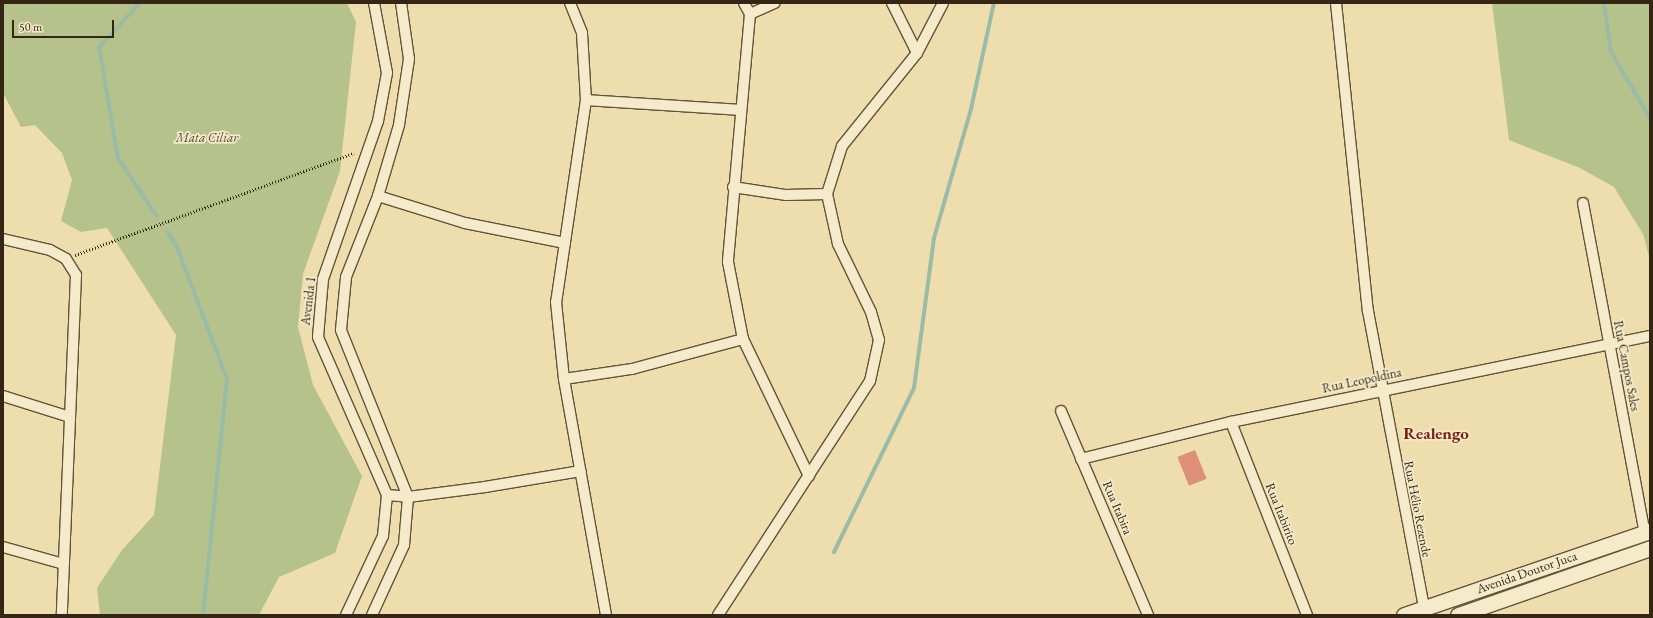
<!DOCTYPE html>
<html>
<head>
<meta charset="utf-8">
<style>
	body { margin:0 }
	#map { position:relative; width:1653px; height:618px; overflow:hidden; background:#efdead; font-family:"EB Garamond",serif }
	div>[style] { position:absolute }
	.green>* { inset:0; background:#b6c28c }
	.stream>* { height:4px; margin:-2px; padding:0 2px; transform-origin:2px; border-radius:2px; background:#9abca6 }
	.building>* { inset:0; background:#dd8f78; transform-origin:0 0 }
	.path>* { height:2.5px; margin-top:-1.25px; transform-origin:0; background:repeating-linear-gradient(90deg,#342515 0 1px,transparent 0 3px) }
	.roads { filter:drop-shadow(1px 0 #63533b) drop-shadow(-1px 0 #63533b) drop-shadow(0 1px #63533b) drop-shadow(0 -1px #63533b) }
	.minor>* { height:10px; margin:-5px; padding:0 5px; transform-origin:5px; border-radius:5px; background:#f5eaca }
	.secondary>* { height:15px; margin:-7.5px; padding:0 7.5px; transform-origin:7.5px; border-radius:7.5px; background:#f5eaca }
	span { translate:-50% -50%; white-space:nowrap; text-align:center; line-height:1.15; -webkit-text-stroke:3.5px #f5eaca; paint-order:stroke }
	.park-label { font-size:13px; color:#544c33; font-style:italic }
	.street-label { font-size:13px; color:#342515 }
	.district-label { font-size:17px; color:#7a1f14; font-weight:700 }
	.frame { position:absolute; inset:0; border:4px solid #342515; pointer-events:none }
	.scale { position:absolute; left:12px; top:20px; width:102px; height:18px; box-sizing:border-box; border:2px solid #342515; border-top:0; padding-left:5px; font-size:12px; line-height:14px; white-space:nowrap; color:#342515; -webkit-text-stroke:3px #f5eaca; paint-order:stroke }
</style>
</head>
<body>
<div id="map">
	<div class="green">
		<i style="clip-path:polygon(3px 3px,347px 3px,356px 22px,340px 171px,303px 274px,298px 327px,313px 385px,362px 476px,335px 553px,279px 577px,259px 615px,100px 615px,97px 588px,122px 550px,154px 515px,176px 335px,107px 228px,81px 232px,61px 221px,72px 180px,62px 153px,35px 125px,21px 127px,3px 93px)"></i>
		<i style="clip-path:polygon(1492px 3px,1650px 3px,1650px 260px,1643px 234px,1614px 187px,1580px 168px,1509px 140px)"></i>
	</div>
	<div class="stream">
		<i style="left:140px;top:3px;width:60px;rotate:133deg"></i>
		<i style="left:99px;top:47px;width:113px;rotate:80.3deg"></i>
		<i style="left:118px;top:158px;width:69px;rotate:56.3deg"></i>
		<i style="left:1604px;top:3px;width:49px;rotate:81.9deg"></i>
		<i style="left:1611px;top:52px;width:77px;rotate:59.4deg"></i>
		<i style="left:168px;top:232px;width:17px;rotate:59deg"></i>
		<i style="left:177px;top:247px;width:141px;rotate:69.3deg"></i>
		<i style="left:227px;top:379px;width:237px;rotate:95.8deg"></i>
		<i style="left:834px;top:552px;width:182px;rotate:-64deg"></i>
		<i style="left:914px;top:388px;width:151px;rotate:-82.4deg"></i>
		<i style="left:934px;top:238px;width:134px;rotate:-74deg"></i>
		<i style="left:971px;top:109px;width:108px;rotate:-77.8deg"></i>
	</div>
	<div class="building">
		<i style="left:1195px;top:450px;width:31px;height:19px;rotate:68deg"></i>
	</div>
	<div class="path">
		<i style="left:75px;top:255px;width:297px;rotate:-20.1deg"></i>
	</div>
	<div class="roads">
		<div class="minor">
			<i style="left:570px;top:3px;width:32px;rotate:68deg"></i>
			<i style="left:582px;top:33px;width:67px;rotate:86.6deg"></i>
			<i style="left:586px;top:100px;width:204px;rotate:98.4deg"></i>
			<i style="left:556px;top:302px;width:77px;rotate:84.1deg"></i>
			<i style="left:564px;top:379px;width:240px;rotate:79.9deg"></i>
			<i style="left:744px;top:3px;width:13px;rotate:61deg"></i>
			<i style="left:750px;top:14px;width:249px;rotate:95.1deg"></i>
			<i style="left:728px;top:262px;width:78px;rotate:79deg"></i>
			<i style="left:743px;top:339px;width:152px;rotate:64.3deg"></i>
			<i style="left:892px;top:3px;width:56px;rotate:63.4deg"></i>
			<i style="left:1336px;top:3px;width:310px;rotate:84.1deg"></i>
			<i style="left:1368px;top:311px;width:302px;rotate:79.3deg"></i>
			<i style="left:750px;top:14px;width:27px;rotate:-24deg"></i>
			<i style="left:586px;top:100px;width:155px;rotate:3.7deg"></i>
			<i style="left:733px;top:187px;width:54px;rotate:8.6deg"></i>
			<i style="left:786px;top:195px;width:41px;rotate:-1.4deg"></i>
			<i style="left:378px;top:196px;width:91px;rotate:17.2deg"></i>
			<i style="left:465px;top:223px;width:102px;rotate:11.3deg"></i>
			<i style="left:1583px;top:203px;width:336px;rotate:79.4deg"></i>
			<i style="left:3px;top:239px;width:48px;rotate:13.2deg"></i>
			<i style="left:50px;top:250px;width:18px;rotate:29deg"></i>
			<i style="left:66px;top:259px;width:19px;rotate:58deg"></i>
			<i style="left:76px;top:275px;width:340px;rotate:92.4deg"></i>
			<i style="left:564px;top:379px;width:69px;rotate:-8.4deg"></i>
			<i style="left:632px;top:369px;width:115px;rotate:-15.1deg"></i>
			<i style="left:3px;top:396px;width:70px;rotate:17.4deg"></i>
			<i style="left:1061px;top:411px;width:222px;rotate:66.9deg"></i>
			<i style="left:1231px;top:422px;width:207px;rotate:68.5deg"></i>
			<i style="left:1081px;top:459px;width:154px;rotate:-13.9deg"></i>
			<i style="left:1231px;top:422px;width:428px;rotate:-11.6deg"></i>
			<i style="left:387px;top:495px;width:21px;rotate:5deg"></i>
			<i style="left:408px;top:497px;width:78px;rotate:-7.4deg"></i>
			<i style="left:485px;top:487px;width:97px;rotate:-9.5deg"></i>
			<i style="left:3px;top:547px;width:63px;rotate:15.6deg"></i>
			<i style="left:346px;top:615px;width:87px;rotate:-64.9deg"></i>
			<i style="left:383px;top:536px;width:41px;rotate:-84.4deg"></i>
			<i style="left:387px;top:495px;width:172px;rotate:-113.6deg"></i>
			<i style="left:318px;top:337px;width:58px;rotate:-85.1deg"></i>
			<i style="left:323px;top:279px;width:167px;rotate:-70.8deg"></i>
			<i style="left:378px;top:121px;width:49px;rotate:-79.4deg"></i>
			<i style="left:387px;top:73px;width:71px;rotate:-100.5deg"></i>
			<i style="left:372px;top:615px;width:77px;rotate:-65.4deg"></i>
			<i style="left:404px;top:545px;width:48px;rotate:-85.2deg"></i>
			<i style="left:408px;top:497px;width:180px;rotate:-111.9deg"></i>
			<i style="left:341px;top:330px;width:53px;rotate:-84.6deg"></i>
			<i style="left:346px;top:277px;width:87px;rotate:-68.4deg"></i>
			<i style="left:378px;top:196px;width:74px;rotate:-73.5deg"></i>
			<i style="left:399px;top:125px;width:67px;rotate:-81.4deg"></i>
			<i style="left:409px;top:59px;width:57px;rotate:-98.1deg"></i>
			<i style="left:718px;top:615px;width:279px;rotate:-57deg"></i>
			<i style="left:870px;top:381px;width:42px;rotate:-77.6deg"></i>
			<i style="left:879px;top:340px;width:29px;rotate:-106deg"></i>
			<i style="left:871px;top:312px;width:76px;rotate:-115.9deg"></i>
			<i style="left:838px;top:244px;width:51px;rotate:-102.4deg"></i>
			<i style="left:827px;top:194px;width:50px;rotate:-72.6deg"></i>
			<i style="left:842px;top:146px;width:119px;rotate:-51.1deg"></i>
			<i style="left:917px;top:53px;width:56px;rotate:-62.5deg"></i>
		</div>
		<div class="secondary">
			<i style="left:1404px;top:615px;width:260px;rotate:-18.9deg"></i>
			<i style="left:1458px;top:615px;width:203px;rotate:-19.2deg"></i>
		</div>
	</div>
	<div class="park-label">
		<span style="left:207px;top:138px">Mata Ciliar</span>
	</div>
	<div class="street-label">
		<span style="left:309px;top:301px;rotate:-83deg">Avenida 1</span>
		<span style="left:1626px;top:366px;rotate:79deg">Rua Campos Sales</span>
		<span style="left:1362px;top:381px;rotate:-12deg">Rua Leopoldina</span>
		<span style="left:1117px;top:508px;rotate:67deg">Rua Itabira</span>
		<span style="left:1417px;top:509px;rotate:79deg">Rua Hélio Rezende</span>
		<span style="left:1281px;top:514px;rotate:68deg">Rua Itabirito</span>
		<span style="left:1527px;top:573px;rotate:-19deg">Avenida Doutor Juca</span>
	</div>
	<div class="district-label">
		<span style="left:1436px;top:434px">Realengo</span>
	</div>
	<div class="frame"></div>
	<div class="scale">50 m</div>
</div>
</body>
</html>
